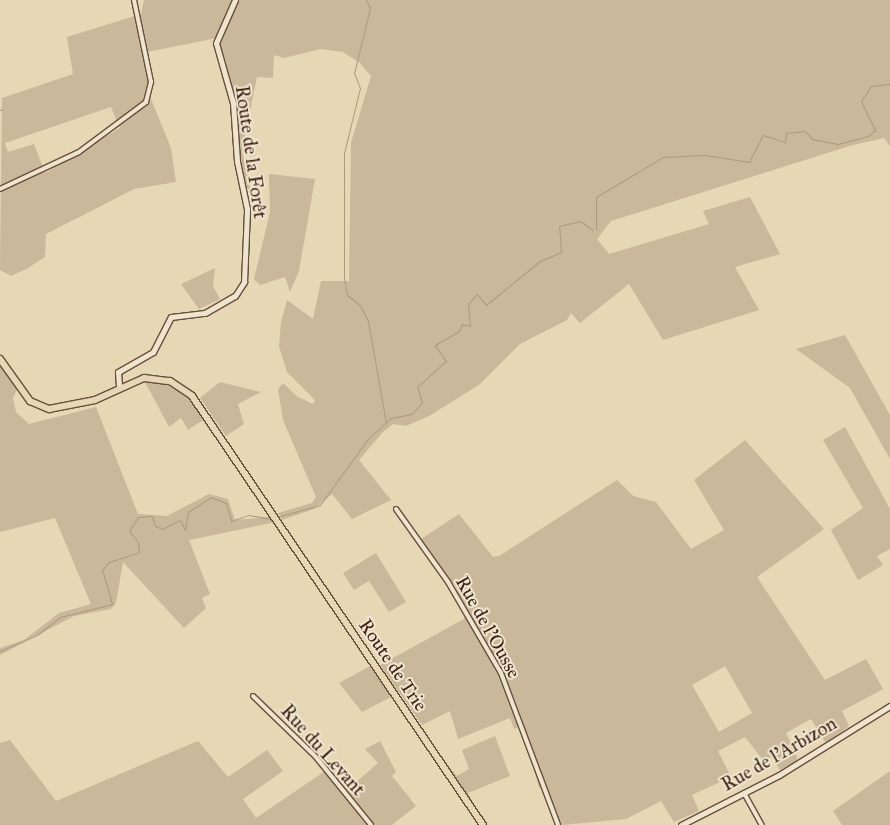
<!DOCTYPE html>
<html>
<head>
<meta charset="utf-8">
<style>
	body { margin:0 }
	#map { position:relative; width:890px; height:825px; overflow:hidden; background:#e6d7b5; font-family:"IM FELL Great Primer",serif }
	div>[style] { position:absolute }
	.green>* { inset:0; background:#c9b89a }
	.stream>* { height:1px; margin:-0.5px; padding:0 0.5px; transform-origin:0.5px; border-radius:0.5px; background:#ad997f }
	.roads { filter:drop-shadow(1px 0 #674e3d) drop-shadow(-1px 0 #674e3d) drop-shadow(0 1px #674e3d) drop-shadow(0 -1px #674e3d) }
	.minor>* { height:4px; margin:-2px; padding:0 2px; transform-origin:2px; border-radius:2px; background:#efe5cf }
	.tertiary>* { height:5px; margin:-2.5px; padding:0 2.5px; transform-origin:2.5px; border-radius:2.5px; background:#efe5cf }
	.primary>* { height:6px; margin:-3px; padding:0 3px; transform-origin:3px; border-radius:3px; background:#e6d7b5 }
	span { translate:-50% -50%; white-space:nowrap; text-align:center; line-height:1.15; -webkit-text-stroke:4px #efe5cf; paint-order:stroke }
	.street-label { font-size:19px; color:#3d2115 }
</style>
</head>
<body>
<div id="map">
	<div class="green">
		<i style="clip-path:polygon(evenodd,144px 0,890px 0,890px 146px,884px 138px,853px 145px,611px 221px,597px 239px,609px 254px,709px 224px,703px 211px,750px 197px,780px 254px,735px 267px,759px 310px,663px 340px,629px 284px,580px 323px,571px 313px,567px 320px,520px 344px,479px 385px,429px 416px,406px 426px,393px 424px,382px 433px,359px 460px,391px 500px,352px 519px,332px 494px,314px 509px,282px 520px,278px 513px,312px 503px,316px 497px,283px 420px,278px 389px,283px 383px,298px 397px,313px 404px,315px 400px,287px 372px,279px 347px,281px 322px,287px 300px,313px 319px,321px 281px,349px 281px,351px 143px,371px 76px,360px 63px,343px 52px,321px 49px,284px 58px,274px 55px,273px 78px,257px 77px,242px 151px,251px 191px,245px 186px,239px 151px,233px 91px,217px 38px,147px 52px,151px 99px,171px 148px,176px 182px,134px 189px,46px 234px,45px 257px,28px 268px,11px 276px,0 270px,2px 98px,73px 74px,67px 37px,141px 14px,144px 0,111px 107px,120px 128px,45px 173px,34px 144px,8px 152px,5px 143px,111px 107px)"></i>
		<i style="clip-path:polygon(269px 174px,315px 179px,299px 271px,290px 292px,285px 277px,260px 285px,254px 279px,270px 212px)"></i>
		<i style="clip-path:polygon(215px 268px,213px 286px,220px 299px,199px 309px,181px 284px)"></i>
		<i style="clip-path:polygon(845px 335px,890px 415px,890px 459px,850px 388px,796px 349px)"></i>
		<i style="clip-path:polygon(0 363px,18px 387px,13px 398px,16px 412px,29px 424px,96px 407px,138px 514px,167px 516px,209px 494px,228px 499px,235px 520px,272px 517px,276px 522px,189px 540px,210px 594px,202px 598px,206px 608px,184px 628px,123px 562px,116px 603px,111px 609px,74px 616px,0 655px,0 648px,24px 640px,59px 613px,91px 604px,55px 518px,0 532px)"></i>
		<i style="clip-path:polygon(155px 380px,182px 392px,206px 418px,188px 430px,181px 418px,169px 427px,145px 382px)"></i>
		<i style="clip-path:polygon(220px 382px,261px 392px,238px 404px,244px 424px,226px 436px,200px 398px)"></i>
		<i style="clip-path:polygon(845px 427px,890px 509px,890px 549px,877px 556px,883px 565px,858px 580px,831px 530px,863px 508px,823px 440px)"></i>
		<i style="clip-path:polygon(evenodd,745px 440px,824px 529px,757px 577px,825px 680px,866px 659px,883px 689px,842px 711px,849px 726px,826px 743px,811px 719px,786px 733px,798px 760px,780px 770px,772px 757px,763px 760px,745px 737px,718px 751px,731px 777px,692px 795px,699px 811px,674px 822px,661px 801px,626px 819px,562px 825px,543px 787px,539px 788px,522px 725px,514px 729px,510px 718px,458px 739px,450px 711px,422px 725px,380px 665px,464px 619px,465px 613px,456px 587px,421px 539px,459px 514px,493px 557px,499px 556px,617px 480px,633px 496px,656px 502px,691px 549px,724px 530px,694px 480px,745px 440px,725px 666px,752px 713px,719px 732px,692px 685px,725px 666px)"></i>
		<i style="clip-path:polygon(376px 553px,406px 602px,389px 612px,369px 581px,354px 590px,343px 573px)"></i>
		<i style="clip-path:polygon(372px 665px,393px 696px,362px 712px,339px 683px)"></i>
		<i style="clip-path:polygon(495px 736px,510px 776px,468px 793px,479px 814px,437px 753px,457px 776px,469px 769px,462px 750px)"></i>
		<i style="clip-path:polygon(10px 740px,56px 801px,198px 741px,228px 777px,267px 750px,283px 771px,243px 799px,256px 818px,328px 769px,348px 789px,378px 763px,365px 749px,380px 741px,396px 772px,392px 776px,416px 806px,392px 825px,0 825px,0 743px)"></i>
		<i style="clip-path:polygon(890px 771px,890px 825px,842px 825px,833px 811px)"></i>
	</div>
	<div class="stream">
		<i style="left:366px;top:0;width:9px;rotate:63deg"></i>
		<i style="left:370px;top:8px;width:67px;rotate:103.8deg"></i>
		<i style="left:354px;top:73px;width:16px;rotate:68deg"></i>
		<i style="left:360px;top:88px;width:67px;rotate:103.8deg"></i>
		<i style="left:344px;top:153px;width:125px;rotate:90deg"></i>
		<i style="left:344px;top:278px;width:17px;rotate:80deg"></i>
		<i style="left:347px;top:295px;width:16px;rotate:38deg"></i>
		<i style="left:360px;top:305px;width:18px;rotate:63deg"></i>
		<i style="left:368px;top:321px;width:104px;rotate:80deg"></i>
		<i style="left:0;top:110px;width:3px;rotate:-18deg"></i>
		<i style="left:596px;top:229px;width:32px;rotate:-90deg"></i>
		<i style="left:596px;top:197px;width:78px;rotate:-30.8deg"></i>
		<i style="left:663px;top:157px;width:42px;rotate:-2.7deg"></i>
		<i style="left:705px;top:155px;width:45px;rotate:9deg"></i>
		<i style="left:749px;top:162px;width:30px;rotate:-63deg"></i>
		<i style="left:763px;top:135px;width:23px;rotate:18deg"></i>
		<i style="left:785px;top:142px;width:9px;rotate:-84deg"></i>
		<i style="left:786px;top:133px;width:19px;rotate:-6deg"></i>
		<i style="left:805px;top:131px;width:11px;rotate:49deg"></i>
		<i style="left:812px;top:139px;width:26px;rotate:11deg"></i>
		<i style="left:838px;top:144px;width:31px;rotate:-15deg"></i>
		<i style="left:868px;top:136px;width:9px;rotate:-41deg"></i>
		<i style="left:875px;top:130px;width:32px;rotate:-116deg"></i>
		<i style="left:861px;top:101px;width:18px;rotate:-56deg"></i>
		<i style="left:871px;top:86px;width:19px;rotate:-6deg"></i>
		<i style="left:277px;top:517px;width:45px;rotate:-15.6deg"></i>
		<i style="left:320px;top:505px;width:80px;rotate:-54.1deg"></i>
		<i style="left:367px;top:440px;width:33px;rotate:-43deg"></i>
		<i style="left:391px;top:418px;width:21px;rotate:-11deg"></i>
		<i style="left:412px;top:414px;width:16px;rotate:-50deg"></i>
		<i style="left:422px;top:402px;width:16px;rotate:-108deg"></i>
		<i style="left:417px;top:387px;width:39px;rotate:-42deg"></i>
		<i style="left:446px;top:361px;width:19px;rotate:-125deg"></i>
		<i style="left:435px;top:345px;width:28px;rotate:-30deg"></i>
		<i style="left:459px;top:331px;width:8px;rotate:-67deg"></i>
		<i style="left:462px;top:324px;width:8px;rotate:14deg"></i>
		<i style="left:470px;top:326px;width:22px;rotate:-95deg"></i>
		<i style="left:468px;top:304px;width:13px;rotate:-48deg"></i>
		<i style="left:477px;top:294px;width:14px;rotate:51deg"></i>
		<i style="left:486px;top:305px;width:70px;rotate:-39.2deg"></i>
		<i style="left:540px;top:261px;width:23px;rotate:-23deg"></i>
		<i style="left:561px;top:252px;width:26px;rotate:-94deg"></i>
		<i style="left:559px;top:226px;width:22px;rotate:-13deg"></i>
		<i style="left:580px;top:221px;width:16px;rotate:35deg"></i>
		<i style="left:0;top:651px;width:40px;rotate:-23.4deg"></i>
		<i style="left:37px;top:635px;width:29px;rotate:-38deg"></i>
		<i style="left:60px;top:617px;width:54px;rotate:-14deg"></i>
		<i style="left:112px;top:604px;width:35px;rotate:-106deg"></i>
		<i style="left:102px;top:570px;width:11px;rotate:-49deg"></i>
		<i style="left:109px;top:562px;width:32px;rotate:-18deg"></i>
		<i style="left:139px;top:552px;width:10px;rotate:-96deg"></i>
		<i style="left:138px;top:542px;width:14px;rotate:-129deg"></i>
		<i style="left:129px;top:531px;width:17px;rotate:-57deg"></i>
		<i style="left:138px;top:517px;width:14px;rotate:-4deg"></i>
		<i style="left:152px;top:516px;width:10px;rotate:73deg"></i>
		<i style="left:155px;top:526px;width:8px;rotate:23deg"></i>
		<i style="left:162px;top:529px;width:20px;rotate:-27deg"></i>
		<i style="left:180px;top:520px;width:11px;rotate:63deg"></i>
		<i style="left:185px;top:530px;width:18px;rotate:-81deg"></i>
		<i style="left:188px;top:512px;width:27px;rotate:-33deg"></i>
		<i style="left:211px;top:497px;width:16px;rotate:22deg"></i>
		<i style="left:226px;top:503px;width:19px;rotate:74deg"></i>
		<i style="left:231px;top:521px;width:18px;rotate:-19deg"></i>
		<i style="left:248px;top:515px;width:25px;rotate:9deg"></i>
	</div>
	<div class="roads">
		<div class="minor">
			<i style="left:0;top:189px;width:87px;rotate:-25.1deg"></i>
			<i style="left:79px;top:152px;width:84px;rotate:-36.7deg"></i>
			<i style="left:146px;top:102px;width:21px;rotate:-76deg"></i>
			<i style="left:151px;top:82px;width:84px;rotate:-101.7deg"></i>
			<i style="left:396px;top:509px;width:90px;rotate:54.5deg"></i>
			<i style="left:448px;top:582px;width:105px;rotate:59.8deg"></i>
			<i style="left:501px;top:673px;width:162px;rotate:69.4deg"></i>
			<i style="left:253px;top:696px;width:86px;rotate:44.1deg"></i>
			<i style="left:315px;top:756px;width:89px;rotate:50.9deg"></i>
			<i style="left:744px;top:793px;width:37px;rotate:61deg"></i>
		</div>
		<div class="tertiary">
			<i style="left:119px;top:386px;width:14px;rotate:-94deg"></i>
			<i style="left:118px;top:372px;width:40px;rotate:-29.7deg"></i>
			<i style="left:153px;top:352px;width:39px;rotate:-63deg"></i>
			<i style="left:171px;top:317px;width:34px;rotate:-7deg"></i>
			<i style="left:205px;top:313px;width:34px;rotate:-30deg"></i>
			<i style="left:235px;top:296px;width:17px;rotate:-57deg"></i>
			<i style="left:244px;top:282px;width:73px;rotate:-87.6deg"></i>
			<i style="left:247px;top:209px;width:49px;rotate:-101.8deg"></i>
			<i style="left:237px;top:161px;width:58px;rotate:-93.9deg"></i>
			<i style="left:233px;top:103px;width:62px;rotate:-105.8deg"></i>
			<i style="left:216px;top:43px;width:47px;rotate:-66.2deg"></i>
			<i style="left:681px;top:825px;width:110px;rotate:-27deg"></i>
			<i style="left:779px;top:775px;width:131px;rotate:-31.9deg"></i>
		</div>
		<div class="primary">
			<i style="left:0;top:359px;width:52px;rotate:54.5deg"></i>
			<i style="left:30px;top:401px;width:21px;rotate:23deg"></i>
			<i style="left:49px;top:409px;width:47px;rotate:-11.1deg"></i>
			<i style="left:95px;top:400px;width:54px;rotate:-24.2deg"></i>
			<i style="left:144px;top:378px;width:26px;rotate:7deg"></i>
			<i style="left:170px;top:381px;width:27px;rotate:34deg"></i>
			<i style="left:192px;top:396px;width:518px;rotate:55.85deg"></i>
		</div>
	</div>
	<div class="street-label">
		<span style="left:251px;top:152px;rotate:82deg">Route de la Forêt</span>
		<span style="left:488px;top:627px;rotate:61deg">Rue de l'Ousse</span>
		<span style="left:393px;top:665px;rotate:56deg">Route de Trie</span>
		<span style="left:323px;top:750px;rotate:48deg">Rue du Levant</span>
		<span style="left:779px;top:754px;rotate:-30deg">Rue de l'Arbizon</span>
	</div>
</div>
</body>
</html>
